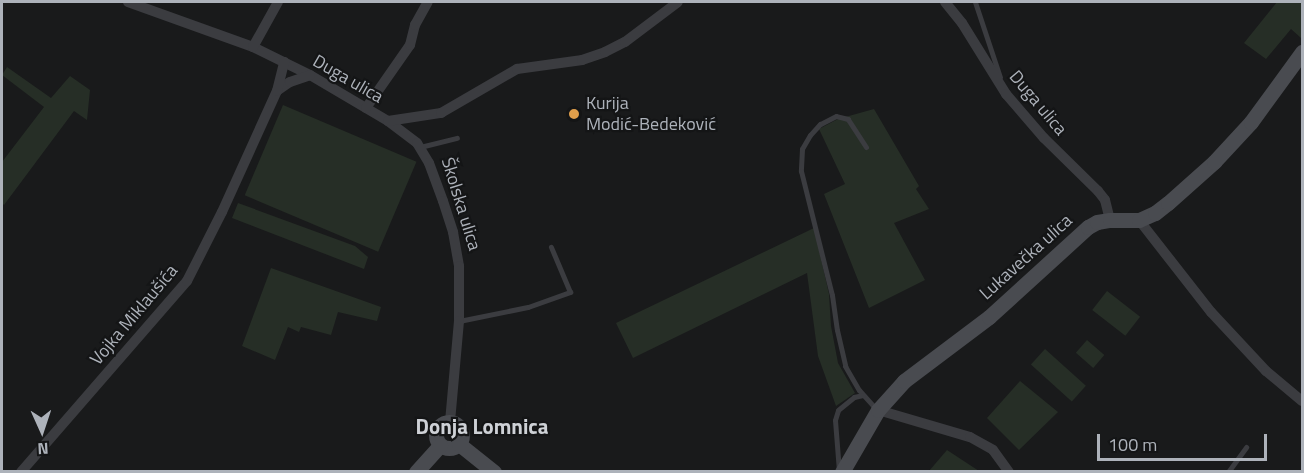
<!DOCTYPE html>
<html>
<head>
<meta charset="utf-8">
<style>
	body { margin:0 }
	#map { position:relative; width:1304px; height:473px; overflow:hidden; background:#191a1b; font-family:"Titillium Web",sans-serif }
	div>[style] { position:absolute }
	.green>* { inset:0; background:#262e26; transform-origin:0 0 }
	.lane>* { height:5px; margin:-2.5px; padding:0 2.5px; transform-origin:2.5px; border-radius:2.5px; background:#3b3c40 }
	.street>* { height:10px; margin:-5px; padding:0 5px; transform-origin:5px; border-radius:5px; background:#3b3c40 }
	.secondary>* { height:15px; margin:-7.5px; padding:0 7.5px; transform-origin:7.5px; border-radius:7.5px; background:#494b50 }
	.secondary>.ring { margin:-7.5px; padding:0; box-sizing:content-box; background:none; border:15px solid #494b50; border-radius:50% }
	.dots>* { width:16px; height:16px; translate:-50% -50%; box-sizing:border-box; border:3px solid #141516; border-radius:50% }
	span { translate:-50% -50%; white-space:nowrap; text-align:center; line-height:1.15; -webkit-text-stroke:4.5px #141516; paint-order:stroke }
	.street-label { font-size:18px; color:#adb2ba }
	.poi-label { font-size:18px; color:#adb2ba }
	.left { translate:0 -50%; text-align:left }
	.quarter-label { font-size:21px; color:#ced1d6; font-weight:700 }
	.frame { position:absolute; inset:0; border:3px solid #adb2ba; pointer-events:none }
	.north { position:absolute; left:12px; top:401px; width:60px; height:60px; -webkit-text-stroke:4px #141516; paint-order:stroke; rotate:177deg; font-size:16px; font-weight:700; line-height:24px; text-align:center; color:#adb2ba }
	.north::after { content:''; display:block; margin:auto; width:21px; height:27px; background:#adb2ba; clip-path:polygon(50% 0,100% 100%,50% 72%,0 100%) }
	.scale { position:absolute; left:1097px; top:434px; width:170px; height:27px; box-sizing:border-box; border:3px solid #adb2ba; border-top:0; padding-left:8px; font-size:18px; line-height:21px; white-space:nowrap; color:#adb2ba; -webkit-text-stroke:4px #141516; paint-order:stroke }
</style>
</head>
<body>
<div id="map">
	<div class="green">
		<i style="clip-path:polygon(1277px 2px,1302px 2px,1302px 36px,1301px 38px,1291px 29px,1266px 59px,1244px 43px)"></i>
		<i style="clip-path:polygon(7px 67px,51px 98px,70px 76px,90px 90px,87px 120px,74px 111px,4px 205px,2px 203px,2px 162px,44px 107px,2px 75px)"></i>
		<i style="left:283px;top:105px;width:145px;height:98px;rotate:23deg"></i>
		<i style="clip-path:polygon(874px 109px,919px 186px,916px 189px,929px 209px,894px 223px,925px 280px,869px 308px,824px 194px,845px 184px,819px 129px,838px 119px)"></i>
		<i style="clip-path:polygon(238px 203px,355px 246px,368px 257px,364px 269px,232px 218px)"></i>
		<i style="clip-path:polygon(814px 228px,829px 294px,831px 326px,838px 363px,855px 393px,836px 406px,818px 356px,807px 273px,633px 358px,616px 323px)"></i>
		<i style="clip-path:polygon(271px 268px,381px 307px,377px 321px,338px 312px,331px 335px,301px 327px,299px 332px,288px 327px,275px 360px,242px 346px)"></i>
		<i style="left:1107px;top:291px;width:42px;height:24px;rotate:38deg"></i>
		<i style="left:1087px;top:340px;width:23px;height:17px;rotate:41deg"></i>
		<i style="left:1045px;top:349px;width:55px;height:21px;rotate:42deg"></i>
		<i style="clip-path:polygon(1020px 381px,1058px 412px,1019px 450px,987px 418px)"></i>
		<i style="clip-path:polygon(947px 450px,979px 471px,929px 471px)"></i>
	</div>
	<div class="lane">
		<i style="left:975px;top:2px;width:79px;rotate:71.6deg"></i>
		<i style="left:420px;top:147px;width:38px;rotate:-14deg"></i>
		<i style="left:866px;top:147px;width:33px;rotate:-123deg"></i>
		<i style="left:848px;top:119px;width:12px;rotate:-166deg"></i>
		<i style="left:836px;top:116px;width:18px;rotate:153deg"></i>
		<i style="left:820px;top:124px;width:15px;rotate:132deg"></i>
		<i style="left:810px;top:135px;width:16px;rotate:120deg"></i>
		<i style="left:802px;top:149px;width:22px;rotate:93deg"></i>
		<i style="left:801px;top:171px;width:128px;rotate:76deg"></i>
		<i style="left:832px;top:295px;width:35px;rotate:82deg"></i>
		<i style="left:837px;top:330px;width:37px;rotate:77deg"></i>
		<i style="left:845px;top:366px;width:28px;rotate:60deg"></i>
		<i style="left:859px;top:390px;width:25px;rotate:48deg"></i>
		<i style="left:459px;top:321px;width:70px;rotate:-11.5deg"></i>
		<i style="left:528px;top:307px;width:45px;rotate:-19.7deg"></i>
		<i style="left:570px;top:292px;width:49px;rotate:-112.9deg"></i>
		<i style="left:839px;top:471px;width:51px;rotate:-94.5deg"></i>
		<i style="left:835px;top:420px;width:10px;rotate:-73deg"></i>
		<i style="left:838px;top:410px;width:21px;rotate:-39deg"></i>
		<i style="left:854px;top:397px;width:9px;rotate:-13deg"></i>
		<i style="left:1228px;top:472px;width:31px;rotate:-54deg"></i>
	</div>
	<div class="street">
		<i style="left:128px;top:2px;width:133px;rotate:19.8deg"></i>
		<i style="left:253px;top:47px;width:64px;rotate:26.2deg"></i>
		<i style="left:310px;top:75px;width:91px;rotate:30.5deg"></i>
		<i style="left:388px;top:121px;width:36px;rotate:37deg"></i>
		<i style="left:417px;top:143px;width:23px;rotate:59deg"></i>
		<i style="left:429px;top:163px;width:40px;rotate:69.8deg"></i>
		<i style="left:443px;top:201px;width:33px;rotate:72deg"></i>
		<i style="left:453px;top:232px;width:35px;rotate:80deg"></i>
		<i style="left:459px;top:266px;width:55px;rotate:90deg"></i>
		<i style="left:459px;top:321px;width:101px;rotate:95.1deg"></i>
		<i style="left:945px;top:2px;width:27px;rotate:51deg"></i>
		<i style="left:962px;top:23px;width:84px;rotate:58.2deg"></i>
		<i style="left:1006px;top:94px;width:58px;rotate:49.2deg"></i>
		<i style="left:1044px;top:138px;width:76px;rotate:44.5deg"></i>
		<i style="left:1098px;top:191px;width:11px;rotate:52deg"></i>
		<i style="left:1105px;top:200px;width:21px;rotate:76deg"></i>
		<i style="left:253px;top:47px;width:51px;rotate:-60.9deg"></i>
		<i style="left:278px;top:90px;width:14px;rotate:-34deg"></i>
		<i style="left:290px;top:82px;width:21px;rotate:-19deg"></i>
		<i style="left:366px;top:108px;width:77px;rotate:-55.1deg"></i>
		<i style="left:410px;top:45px;width:21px;rotate:-76deg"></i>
		<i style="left:415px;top:25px;width:26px;rotate:-61deg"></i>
		<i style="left:388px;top:121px;width:54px;rotate:-8.6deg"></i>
		<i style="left:441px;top:113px;width:88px;rotate:-30.1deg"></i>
		<i style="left:517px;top:69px;width:66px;rotate:-7.9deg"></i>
		<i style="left:582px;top:60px;width:24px;rotate:-19deg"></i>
		<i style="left:605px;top:52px;width:22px;rotate:-27deg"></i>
		<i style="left:625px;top:42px;width:66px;rotate:-37deg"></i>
		<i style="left:1139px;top:220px;width:117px;rotate:52deg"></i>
		<i style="left:1211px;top:312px;width:81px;rotate:47deg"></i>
		<i style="left:1266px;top:371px;width:47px;rotate:39.8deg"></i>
		<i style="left:878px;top:410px;width:96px;rotate:16.4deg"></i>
		<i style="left:970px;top:437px;width:26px;rotate:29deg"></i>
		<i style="left:993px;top:450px;width:27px;rotate:54deg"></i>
		<i style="left:21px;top:472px;width:253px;rotate:-49deg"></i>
		<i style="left:187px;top:281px;width:77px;rotate:-63.1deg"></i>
		<i style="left:222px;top:212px;width:133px;rotate:-65.6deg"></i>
		<i style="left:277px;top:91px;width:30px;rotate:-76deg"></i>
	</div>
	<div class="secondary">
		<i class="ring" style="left:436px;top:422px;width:11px;height:11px"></i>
		<i style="left:459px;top:444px;width:45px;rotate:38.7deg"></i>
		<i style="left:416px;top:472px;width:36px;rotate:-48deg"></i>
		<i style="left:842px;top:472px;width:72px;rotate:-59.9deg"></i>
		<i style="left:878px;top:410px;width:39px;rotate:-48deg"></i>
		<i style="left:904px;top:381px;width:106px;rotate:-37deg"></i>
		<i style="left:989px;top:317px;width:134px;rotate:-42.3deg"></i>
		<i style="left:1088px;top:227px;width:10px;rotate:-29deg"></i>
		<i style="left:1097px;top:222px;width:13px;rotate:-9deg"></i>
		<i style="left:1110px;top:220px;width:29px"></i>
		<i style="left:1139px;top:220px;width:17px;rotate:-24deg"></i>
		<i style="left:1155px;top:213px;width:16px;rotate:-38deg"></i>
		<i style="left:1168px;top:203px;width:62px;rotate:-41.7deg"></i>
		<i style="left:1214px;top:162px;width:54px;rotate:-47.2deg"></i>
		<i style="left:1251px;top:122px;width:87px;rotate:-53.9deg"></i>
	</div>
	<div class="dots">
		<i style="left:574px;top:114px;background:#e19f4b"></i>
	</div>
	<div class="street-label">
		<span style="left:348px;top:79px;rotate:30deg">Duga ulica</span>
		<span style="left:1038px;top:103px;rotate:50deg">Duga ulica</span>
		<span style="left:461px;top:204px;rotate:73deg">Školska ulica</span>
		<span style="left:1026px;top:257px;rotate:-42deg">Lukavečka ulica</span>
		<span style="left:134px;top:315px;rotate:-50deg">Vojka Miklaušića</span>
	</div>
	<div class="poi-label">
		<span class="left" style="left:586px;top:114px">Kurija<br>Modić-Bedeković</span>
	</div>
	<div class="quarter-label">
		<span style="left:482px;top:426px">Donja Lomnica</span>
	</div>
	<div class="frame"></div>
	<div class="north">N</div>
	<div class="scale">100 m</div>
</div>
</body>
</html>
